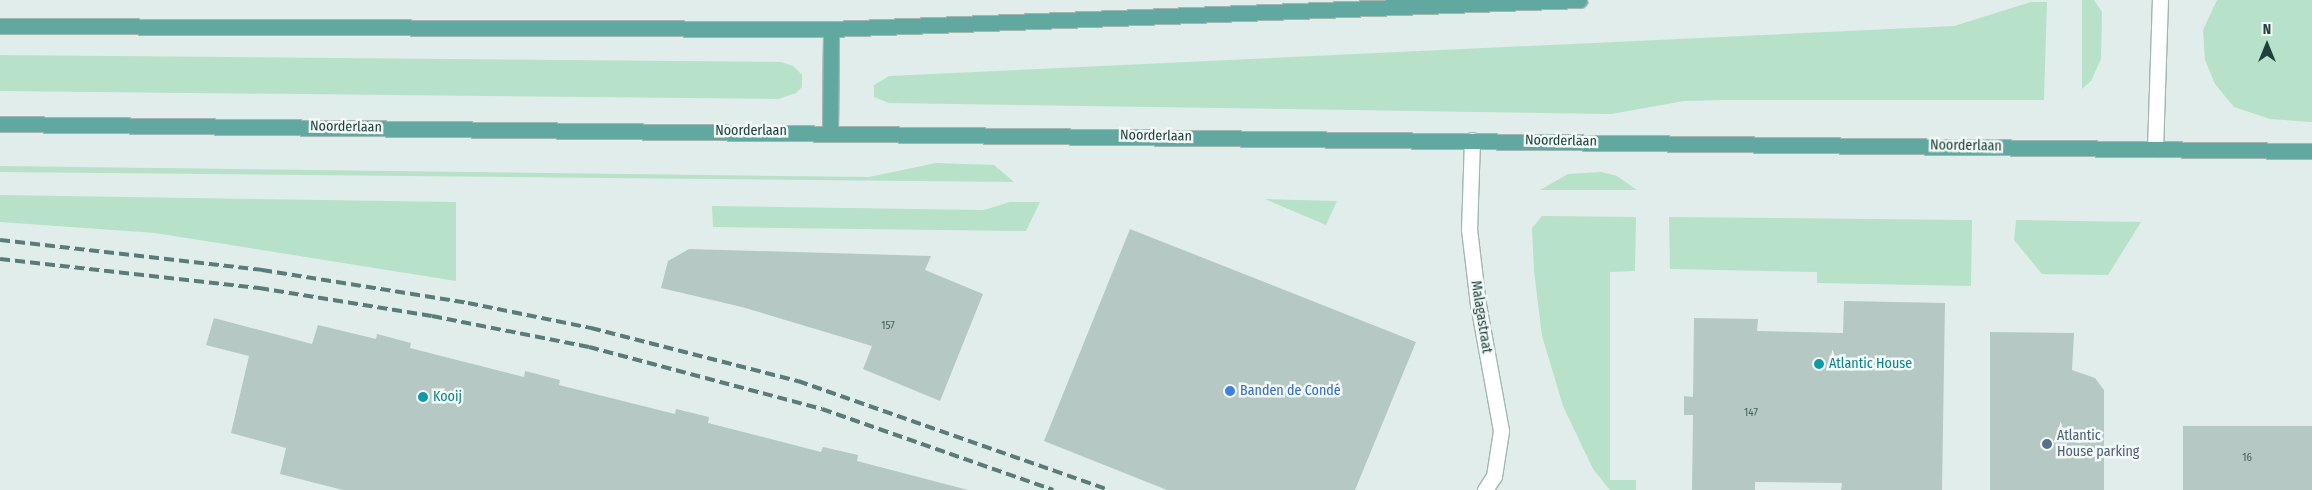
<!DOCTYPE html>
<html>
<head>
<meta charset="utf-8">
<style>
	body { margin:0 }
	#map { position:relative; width:2312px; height:490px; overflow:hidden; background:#e1edea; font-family:"Fira Sans Condensed",sans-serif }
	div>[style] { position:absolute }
	.green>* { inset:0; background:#b8e1c9 }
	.building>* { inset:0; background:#b6c8c3; transform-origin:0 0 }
	.roads { filter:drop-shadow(1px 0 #a3b6b2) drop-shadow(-1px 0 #a3b6b2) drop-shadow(0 1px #a3b6b2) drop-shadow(0 -1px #a3b6b2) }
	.minor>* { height:15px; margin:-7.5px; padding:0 7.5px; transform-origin:7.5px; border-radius:7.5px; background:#fff }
	.major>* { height:15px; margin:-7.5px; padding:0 7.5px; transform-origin:7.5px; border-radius:7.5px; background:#61a8a0 }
	.rail>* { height:4px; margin-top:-2px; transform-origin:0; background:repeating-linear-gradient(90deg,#5a7c78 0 10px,transparent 0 15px) }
	.dots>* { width:14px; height:14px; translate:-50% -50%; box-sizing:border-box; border:2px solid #f2f9f7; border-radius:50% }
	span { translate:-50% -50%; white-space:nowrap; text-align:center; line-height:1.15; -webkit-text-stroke:5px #f2f9f7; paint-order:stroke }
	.number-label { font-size:11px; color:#45625e }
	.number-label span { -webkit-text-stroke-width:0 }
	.street-label { font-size:14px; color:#1f403c }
	.culture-label { font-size:14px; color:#0d838f }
	.left { translate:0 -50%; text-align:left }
	.shop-label { font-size:14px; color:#366cbe }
	.service-label { font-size:14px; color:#4e5e75 }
	.north { position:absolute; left:2242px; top:20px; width:50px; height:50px; -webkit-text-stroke:4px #f2f9f7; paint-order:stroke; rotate:0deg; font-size:14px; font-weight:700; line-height:20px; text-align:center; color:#1f403c }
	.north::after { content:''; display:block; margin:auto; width:18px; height:22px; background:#1f403c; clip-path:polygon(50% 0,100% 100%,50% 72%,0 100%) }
</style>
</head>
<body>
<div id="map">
	<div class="green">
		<i style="clip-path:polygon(2082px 0,2094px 0,2102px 12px,2101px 59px,2091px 81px,2082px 89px)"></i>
		<i style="clip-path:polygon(2217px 0,2312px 0,2312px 122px,2270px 119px,2234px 107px,2215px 84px,2205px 60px,2203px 30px)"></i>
		<i style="clip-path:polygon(2031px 2px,2047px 2px,2044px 100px,1726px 100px,1684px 101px,1611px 114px,889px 103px,874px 97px,874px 85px,889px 76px,1954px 26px)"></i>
		<i style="clip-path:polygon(0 55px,781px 62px,793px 66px,802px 75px,802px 87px,796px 93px,778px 99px,0 91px)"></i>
		<i style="clip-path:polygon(936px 163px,994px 165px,1014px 182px,0 172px,0 166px,869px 177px)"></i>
		<i style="clip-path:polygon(1601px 172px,1617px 176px,1637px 190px,1540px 190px,1568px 174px)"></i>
		<i style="clip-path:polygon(0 195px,456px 202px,456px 281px,155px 233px,0 222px)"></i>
		<i style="clip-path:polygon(1265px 199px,1337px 201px,1326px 225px)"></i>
		<i style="clip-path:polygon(1010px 202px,1040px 202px,1026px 231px,713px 227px,712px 206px,984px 210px)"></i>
		<i style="clip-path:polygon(1542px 216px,1636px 217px,1635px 271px,1610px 272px,1610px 480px,1636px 480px,1636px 490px,1610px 490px,1593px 469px,1563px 406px,1542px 336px,1534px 271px,1532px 228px)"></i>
		<i style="clip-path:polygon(1669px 217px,1972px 220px,1971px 286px,1817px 283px,1817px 272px,1670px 269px)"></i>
		<i style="clip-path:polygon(2016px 220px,2141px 222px,2108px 275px,2042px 274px,2014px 240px)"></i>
	</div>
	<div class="building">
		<i style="clip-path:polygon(1130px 229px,1416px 342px,1355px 490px,1167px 490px,1044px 441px)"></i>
		<i style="clip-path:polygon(689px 249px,931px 256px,925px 270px,983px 294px,940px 401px,863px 369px,872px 346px,742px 307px,661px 288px,668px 261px)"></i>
		<i style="clip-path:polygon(1844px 301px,1945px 303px,1942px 490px,1841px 490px,1842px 483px,1755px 482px,1755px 490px,1692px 490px,1693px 415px,1684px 415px,1684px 396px,1693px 397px,1694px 318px,1758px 319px,1757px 331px,1843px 333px)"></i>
		<i style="clip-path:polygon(214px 318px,312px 344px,318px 325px,376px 339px,377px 334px,411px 343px,410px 348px,524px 377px,525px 371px,560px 380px,559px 385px,675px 414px,676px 409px,709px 417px,708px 423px,821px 452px,823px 447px,858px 455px,857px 461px,968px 490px,343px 490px,280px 474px,286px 448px,231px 433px,249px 356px,206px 345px)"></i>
		<i style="clip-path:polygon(1990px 332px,2074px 333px,2072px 370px,2095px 378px,2104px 390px,2104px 490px,1990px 490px)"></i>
		<i style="left:2183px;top:426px;width:129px;height:64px"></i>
	</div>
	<div class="roads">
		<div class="minor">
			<i style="left:1472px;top:140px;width:89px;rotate:91.9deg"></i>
			<i style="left:1469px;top:229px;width:76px;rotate:83.2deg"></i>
			<i style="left:1478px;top:304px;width:129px;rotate:79.7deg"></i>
			<i style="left:1501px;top:431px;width:46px;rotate:98.8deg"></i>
			<i style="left:1494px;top:476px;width:17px;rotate:123deg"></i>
			<i style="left:2155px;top:149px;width:149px;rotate:-88.1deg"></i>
		</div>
		<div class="major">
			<i style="left:0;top:26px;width:831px;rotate:0.21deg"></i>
			<i style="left:831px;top:29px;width:749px;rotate:-2.22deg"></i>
			<i style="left:0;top:124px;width:2312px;rotate:0.67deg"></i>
			<i style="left:830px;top:131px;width:102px;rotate:-89.4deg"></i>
		</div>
	</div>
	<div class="rail">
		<i style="left:0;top:240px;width:264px;rotate:6.5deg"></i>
		<i style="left:262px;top:270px;width:209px;rotate:9.1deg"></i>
		<i style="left:468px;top:303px;width:126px;rotate:11.5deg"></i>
		<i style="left:591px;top:328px;width:214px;rotate:14.4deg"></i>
		<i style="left:798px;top:381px;width:330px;rotate:19.3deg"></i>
		<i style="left:0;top:259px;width:261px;rotate:6.4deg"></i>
		<i style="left:259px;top:288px;width:175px;rotate:9.2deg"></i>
		<i style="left:432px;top:316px;width:160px;rotate:11.2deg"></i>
		<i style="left:589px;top:347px;width:241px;rotate:14.9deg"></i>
		<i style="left:822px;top:409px;width:245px;rotate:19.3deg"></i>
	</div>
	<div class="dots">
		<i style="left:1819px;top:364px;background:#0f9aa8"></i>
		<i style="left:1230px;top:391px;background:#3f7fe0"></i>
		<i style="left:423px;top:397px;background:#0f9aa8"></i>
		<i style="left:2047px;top:444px;background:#5c6f8a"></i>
	</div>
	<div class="number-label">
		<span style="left:888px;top:326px">157</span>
		<span style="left:1751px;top:413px">147</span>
		<span style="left:2247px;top:458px">16</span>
	</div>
	<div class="street-label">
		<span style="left:346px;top:127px;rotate:1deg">Noorderlaan</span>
		<span style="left:751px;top:131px">Noorderlaan</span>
		<span style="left:1156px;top:136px;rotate:1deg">Noorderlaan</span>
		<span style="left:1561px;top:141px;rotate:1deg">Noorderlaan</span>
		<span style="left:1966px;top:146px;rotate:1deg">Noorderlaan</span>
		<span style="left:1481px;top:317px;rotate:81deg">Malagastraat</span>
	</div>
	<div class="culture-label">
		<span class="left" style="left:1829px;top:364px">Atlantic House</span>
		<span class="left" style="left:433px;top:397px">Kooij</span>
	</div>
	<div class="shop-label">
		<span class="left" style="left:1240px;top:391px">Banden de Condé</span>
	</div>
	<div class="service-label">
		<span class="left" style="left:2057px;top:444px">Atlantic<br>House parking</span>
	</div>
	<div class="north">N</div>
</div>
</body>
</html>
